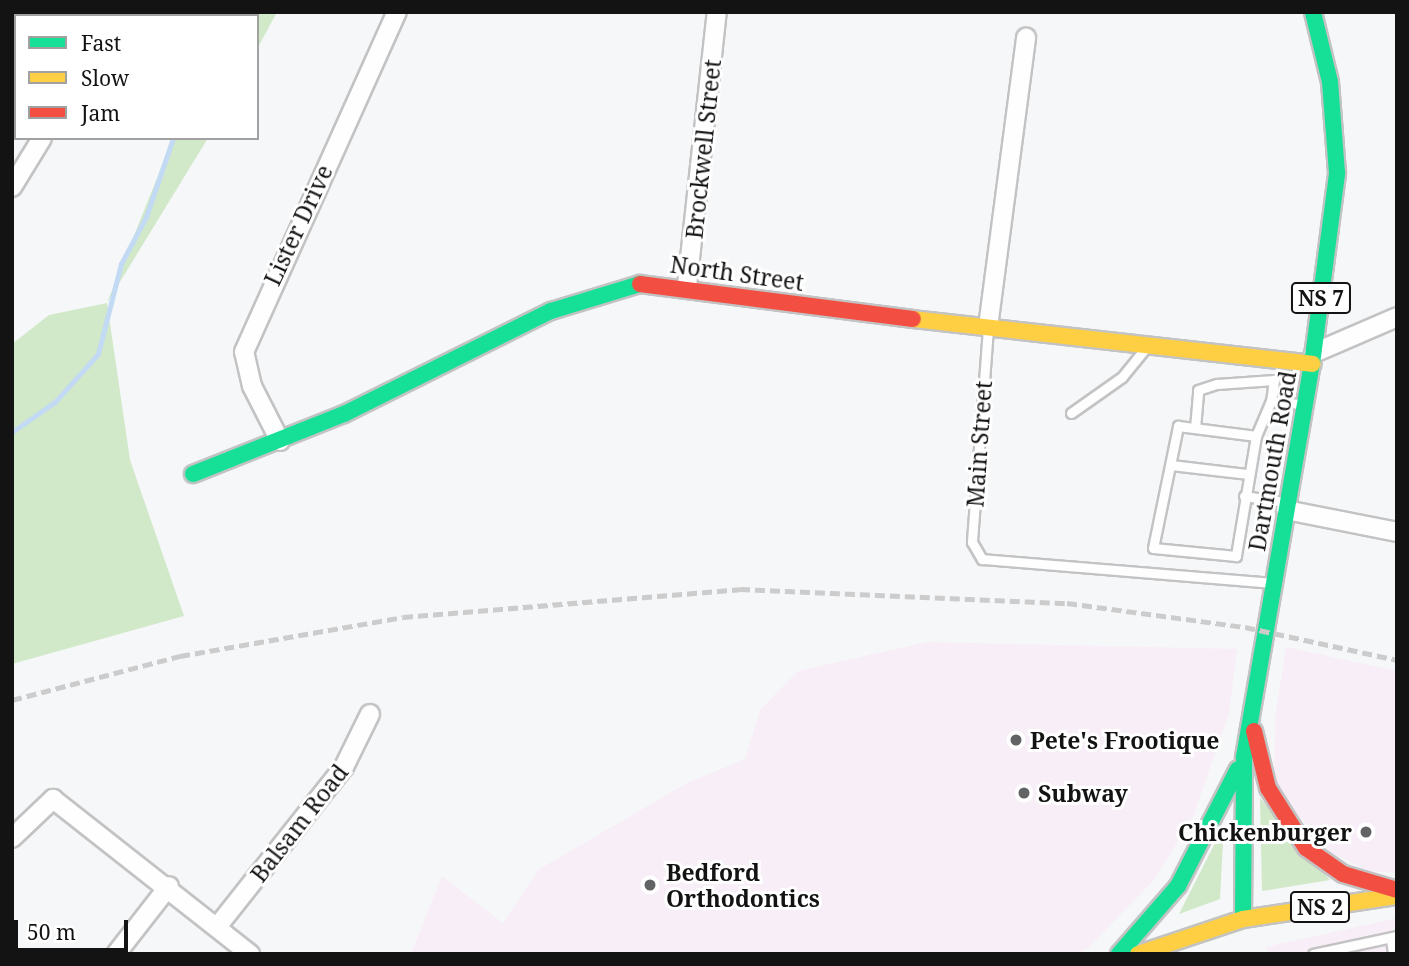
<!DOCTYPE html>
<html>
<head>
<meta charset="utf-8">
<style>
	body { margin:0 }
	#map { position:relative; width:1409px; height:966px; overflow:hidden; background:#f6f7f8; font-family:"Noto Serif",serif }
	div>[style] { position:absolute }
	.commercial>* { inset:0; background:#f8eef7 }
	.green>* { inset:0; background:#d1e8c9 }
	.stream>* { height:4.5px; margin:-2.25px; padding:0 2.25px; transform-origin:2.25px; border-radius:2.25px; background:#c3daf5 }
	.roads { filter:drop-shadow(2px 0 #c3c3c4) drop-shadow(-2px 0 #c3c3c4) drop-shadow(0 2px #c3c3c4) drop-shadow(0 -2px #c3c3c4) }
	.lane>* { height:9px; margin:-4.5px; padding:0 4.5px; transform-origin:4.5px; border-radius:4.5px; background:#fefefe }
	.street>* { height:18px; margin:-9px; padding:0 9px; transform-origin:9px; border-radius:9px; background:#fefefe }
	.fast>* { height:16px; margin:-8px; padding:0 8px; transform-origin:8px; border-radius:8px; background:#16e098 }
	.slow>* { height:16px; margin:-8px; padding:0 8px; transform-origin:8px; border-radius:8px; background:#ffcf43 }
	.jam>* { height:16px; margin:-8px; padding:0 8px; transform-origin:8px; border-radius:8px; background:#f24e42 }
	.rail>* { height:4.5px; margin-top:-2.25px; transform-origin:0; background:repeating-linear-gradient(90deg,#cccccd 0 10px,transparent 0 15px) }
	.dots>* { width:19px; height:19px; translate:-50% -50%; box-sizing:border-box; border:4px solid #fff; border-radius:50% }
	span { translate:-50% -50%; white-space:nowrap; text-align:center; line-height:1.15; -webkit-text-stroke:6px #fff; paint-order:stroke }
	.shield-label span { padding:2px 5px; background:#fff; border:2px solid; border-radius:5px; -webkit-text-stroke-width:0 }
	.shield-label { font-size:21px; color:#131314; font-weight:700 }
	.street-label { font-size:23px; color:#131314 }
	.poi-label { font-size:23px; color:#131314; font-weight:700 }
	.left { translate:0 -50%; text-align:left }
	.right { translate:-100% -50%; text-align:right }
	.frame { position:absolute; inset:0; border:14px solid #131314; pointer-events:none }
	.legend { position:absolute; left:14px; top:14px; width:245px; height:126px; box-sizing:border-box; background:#fff; border:2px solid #a1a1a1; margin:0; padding:9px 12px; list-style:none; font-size:21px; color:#131314 }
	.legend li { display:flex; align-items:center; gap:14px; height:35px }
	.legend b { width:35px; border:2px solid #a1a1a1 }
	.scale { position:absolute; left:14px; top:920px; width:114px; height:32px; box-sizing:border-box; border:4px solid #131314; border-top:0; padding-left:9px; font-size:21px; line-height:24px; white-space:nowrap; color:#131314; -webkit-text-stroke:5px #fff; paint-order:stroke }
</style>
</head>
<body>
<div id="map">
	<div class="commercial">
		<i style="clip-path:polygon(927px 642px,1237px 649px,1229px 714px,1193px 817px,1154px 880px,1088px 948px,1077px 954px,411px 954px,442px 876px,503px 923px,538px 870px,687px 783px,745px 759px,760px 710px,798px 671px)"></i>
		<i style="clip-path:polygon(1286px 647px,1397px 671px,1397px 873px,1369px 871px,1326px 850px,1274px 784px,1275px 717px)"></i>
		<i style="clip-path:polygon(1397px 918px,1397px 954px,1268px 954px,1266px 947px)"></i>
	</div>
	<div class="green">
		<i style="clip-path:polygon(234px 12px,277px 12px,257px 49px,257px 16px)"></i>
		<i style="clip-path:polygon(173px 138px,208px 138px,107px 303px,130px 460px,184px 616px,12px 664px,12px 344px,49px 315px,107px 303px)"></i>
		<i style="clip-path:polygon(1260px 798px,1330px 880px,1262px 891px)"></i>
		<i style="clip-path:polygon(1216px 841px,1223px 842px,1220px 899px,1179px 914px)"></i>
	</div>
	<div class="stream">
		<i style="left:233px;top:16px;width:4px;rotate:-76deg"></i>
		<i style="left:12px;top:432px;width:52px;rotate:-34.9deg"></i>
		<i style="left:55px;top:402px;width:64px;rotate:-48.1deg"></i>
		<i style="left:98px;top:354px;width:93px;rotate:-75.7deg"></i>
		<i style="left:121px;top:264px;width:53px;rotate:-62deg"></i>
		<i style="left:146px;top:217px;width:83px;rotate:-71.1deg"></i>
	</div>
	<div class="roads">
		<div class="lane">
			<i style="left:988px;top:328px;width:215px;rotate:94.3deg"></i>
			<i style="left:972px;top:542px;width:20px;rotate:60deg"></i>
			<i style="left:982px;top:559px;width:291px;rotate:4.7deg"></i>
			<i style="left:1071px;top:413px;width:62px;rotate:-35.2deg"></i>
			<i style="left:1122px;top:377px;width:35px;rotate:-51deg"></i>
			<i style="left:1178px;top:426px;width:79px;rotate:7.3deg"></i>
			<i style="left:1256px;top:436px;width:122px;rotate:99.5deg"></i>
			<i style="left:1236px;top:556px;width:83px;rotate:-174.5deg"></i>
			<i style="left:1153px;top:548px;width:125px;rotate:-78.4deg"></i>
			<i style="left:1195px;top:428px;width:38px;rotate:-85deg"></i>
			<i style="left:1198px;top:390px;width:20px;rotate:-18deg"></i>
			<i style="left:1217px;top:384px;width:57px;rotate:-4deg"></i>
			<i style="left:1274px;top:380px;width:21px;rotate:98deg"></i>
			<i style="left:1271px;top:401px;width:30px;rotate:6deg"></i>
			<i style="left:1256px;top:436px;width:38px;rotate:-67deg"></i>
			<i style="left:1171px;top:465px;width:78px;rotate:6.7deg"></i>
			<i style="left:1244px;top:496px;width:40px;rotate:8.5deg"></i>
			<i style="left:1391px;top:939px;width:15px;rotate:82deg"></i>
			<i style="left:1313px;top:954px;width:86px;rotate:-12.1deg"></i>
		</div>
		<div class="street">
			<i style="left:110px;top:16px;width:4px;rotate:-63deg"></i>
			<i style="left:12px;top:187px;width:57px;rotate:-58.5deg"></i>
			<i style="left:687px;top:286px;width:276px;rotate:-83.8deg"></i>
			<i style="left:988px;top:327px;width:292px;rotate:-82.5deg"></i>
			<i style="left:1314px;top:353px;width:90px;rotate:-23.4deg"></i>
			<i style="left:280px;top:441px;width:62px;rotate:-117deg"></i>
			<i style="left:252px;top:386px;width:35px;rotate:-103deg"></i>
			<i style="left:244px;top:352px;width:373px;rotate:-65.8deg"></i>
			<i style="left:1286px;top:510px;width:113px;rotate:11.2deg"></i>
			<i style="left:12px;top:838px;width:57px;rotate:-43.6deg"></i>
			<i style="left:53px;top:799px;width:251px;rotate:38.2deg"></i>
			<i style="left:217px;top:927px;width:204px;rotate:-51.6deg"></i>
			<i style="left:344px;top:767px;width:59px;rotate:-63.9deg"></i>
			<i style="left:116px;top:954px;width:86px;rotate:-52.1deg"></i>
		</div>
		<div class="fast">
			<i style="left:193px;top:474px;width:162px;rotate:-21.7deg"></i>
			<i style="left:344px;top:414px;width:231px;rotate:-26.5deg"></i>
			<i style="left:551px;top:311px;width:93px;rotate:-16.9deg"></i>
			<i style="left:1243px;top:919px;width:162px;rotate:-89.6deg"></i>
			<i style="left:1244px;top:757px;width:399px;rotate:-80.2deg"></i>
			<i style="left:1312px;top:364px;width:193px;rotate:-82.5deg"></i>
			<i style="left:1337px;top:173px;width:91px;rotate:-94.4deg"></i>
			<i style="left:1330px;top:82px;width:72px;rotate:-103.7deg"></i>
			<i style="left:1119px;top:954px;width:90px;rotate:-49.1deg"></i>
			<i style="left:1178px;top:886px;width:131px;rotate:-62.9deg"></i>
		</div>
		<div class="slow">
			<i style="left:913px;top:319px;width:402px;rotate:6.4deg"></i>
			<i style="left:1138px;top:954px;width:111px;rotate:-18.4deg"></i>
			<i style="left:1243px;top:919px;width:156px;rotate:-8.5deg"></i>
		</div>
		<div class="jam">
			<i style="left:640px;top:284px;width:275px;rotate:7.3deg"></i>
			<i style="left:1254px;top:731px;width:59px;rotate:76.2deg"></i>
			<i style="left:1268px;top:788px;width:71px;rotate:57.7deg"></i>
			<i style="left:1306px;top:848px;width:45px;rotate:35.1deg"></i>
			<i style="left:1343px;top:874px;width:56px;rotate:16.5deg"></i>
		</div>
	</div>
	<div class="rail">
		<i style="left:12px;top:700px;width:174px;rotate:-14.7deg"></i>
		<i style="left:180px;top:656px;width:226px;rotate:-9.9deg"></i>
		<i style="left:403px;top:617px;width:338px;rotate:-4.7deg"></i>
		<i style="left:740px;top:589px;width:327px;rotate:2.5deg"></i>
		<i style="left:1067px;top:603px;width:180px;rotate:7.7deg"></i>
		<i style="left:1245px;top:627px;width:156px;rotate:12.2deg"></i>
	</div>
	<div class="dots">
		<i style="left:1016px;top:740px;background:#626364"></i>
		<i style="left:1024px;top:793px;background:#626364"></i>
		<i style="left:1366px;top:832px;background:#626364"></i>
		<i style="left:650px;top:885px;background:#626364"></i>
	</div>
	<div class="shield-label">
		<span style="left:1321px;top:298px">NS 7</span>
		<span style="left:1320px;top:907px">NS 2</span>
	</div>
	<div class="street-label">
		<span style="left:703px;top:149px;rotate:-84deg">Brockwell Street</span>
		<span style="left:298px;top:225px;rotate:-65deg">Lister Drive</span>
		<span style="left:737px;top:273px;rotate:8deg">North Street</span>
		<span style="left:979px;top:444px;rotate:-86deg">Main Street</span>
		<span style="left:1272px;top:461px;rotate:-80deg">Dartmouth Road</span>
		<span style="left:299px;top:823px;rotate:-52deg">Balsam Road</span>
	</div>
	<div class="poi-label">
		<span class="left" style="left:1030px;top:740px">Pete's Frootique</span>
		<span class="left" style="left:1038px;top:793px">Subway</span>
		<span class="right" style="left:1352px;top:832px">Chickenburger</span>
		<span class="left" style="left:666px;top:885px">Bedford<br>Orthodontics</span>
	</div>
	<div class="frame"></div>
	<ul class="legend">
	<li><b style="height:9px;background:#16e098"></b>Fast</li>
	<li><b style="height:9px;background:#ffcf43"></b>Slow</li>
	<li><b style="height:9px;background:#f24e42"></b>Jam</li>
	</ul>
	<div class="scale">50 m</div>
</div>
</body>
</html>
